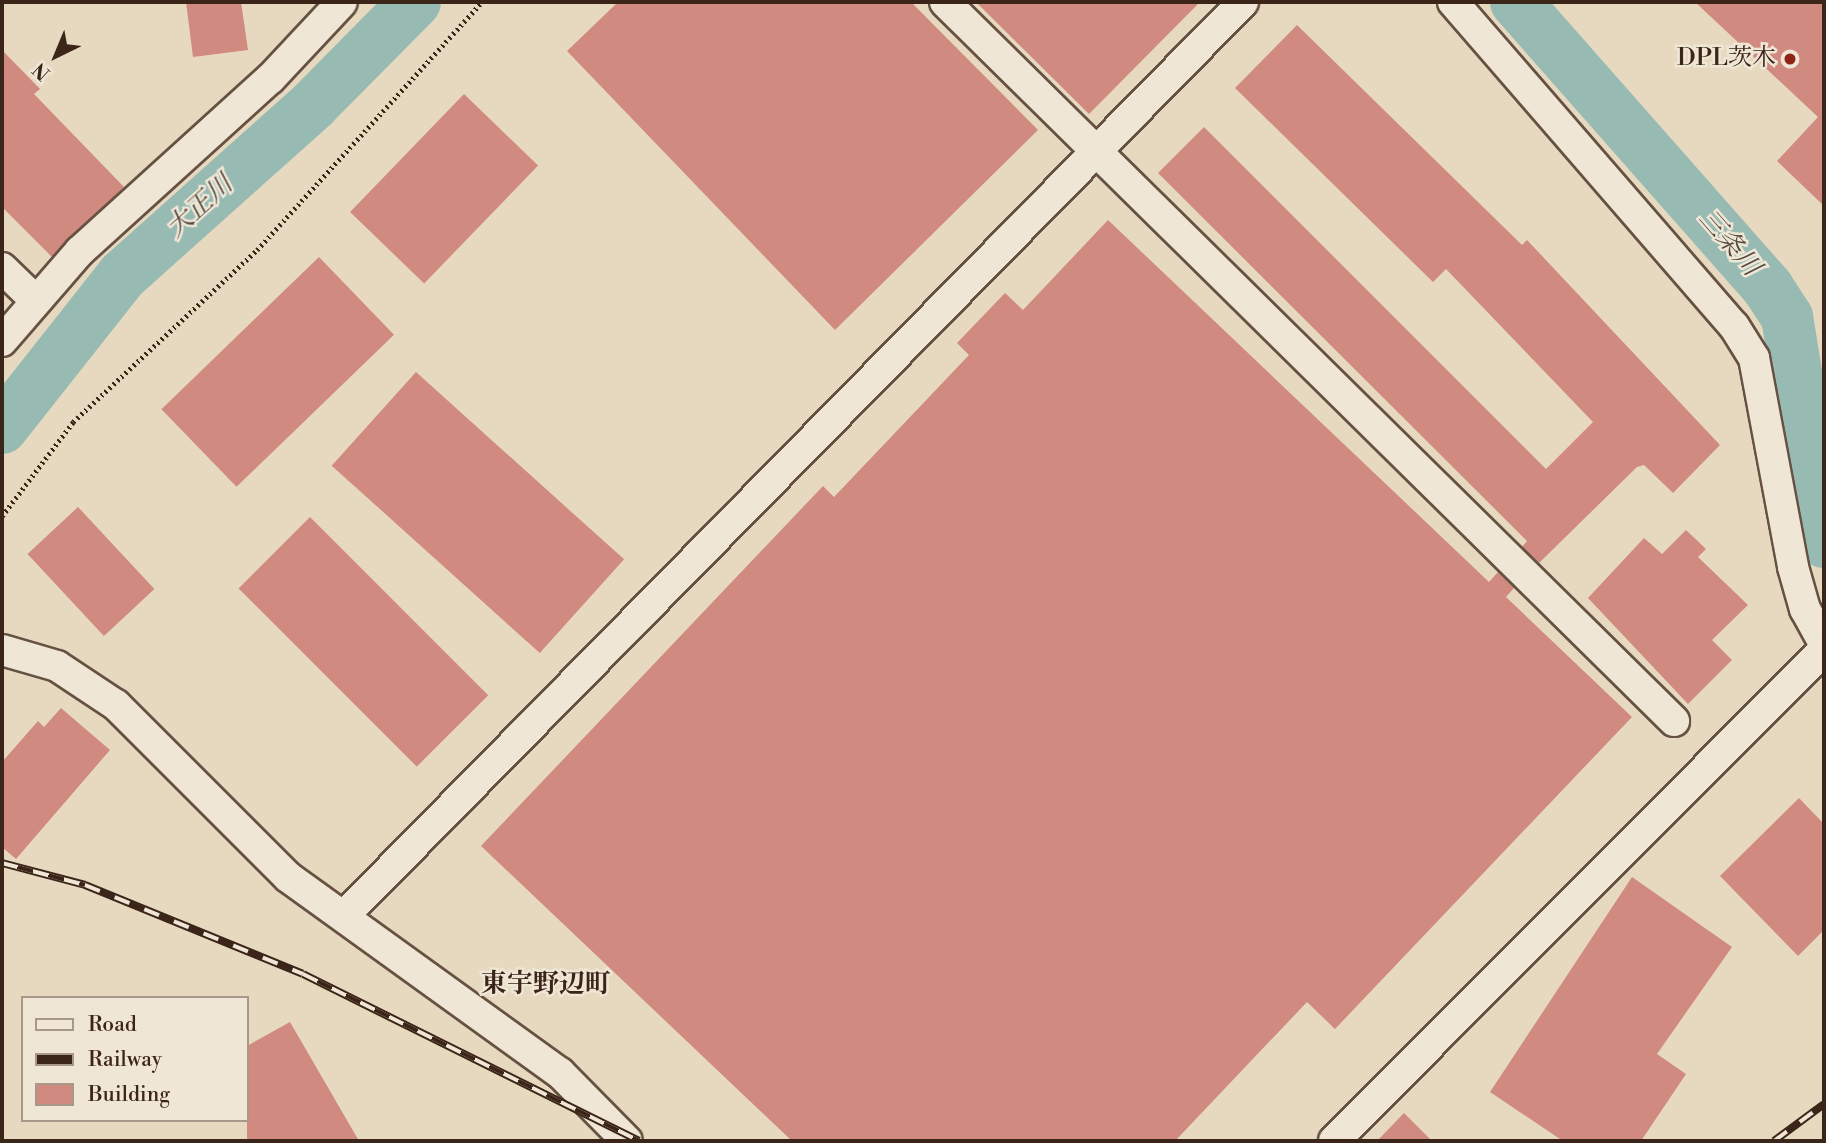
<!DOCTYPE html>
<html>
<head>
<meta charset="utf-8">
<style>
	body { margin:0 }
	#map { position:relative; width:1826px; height:1143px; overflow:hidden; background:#e7d9c0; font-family:"Libre Bodoni","Noto Serif JP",serif }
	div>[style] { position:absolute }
	.river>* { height:52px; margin:-26px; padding:0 26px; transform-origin:26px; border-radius:26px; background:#97bab2 }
	.building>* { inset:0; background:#d08a80; transform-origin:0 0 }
	.path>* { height:4.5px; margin-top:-2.25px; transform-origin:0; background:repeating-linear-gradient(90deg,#3b2418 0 2px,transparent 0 5.5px) }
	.roads { filter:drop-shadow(2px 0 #665142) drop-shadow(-2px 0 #665142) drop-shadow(0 2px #665142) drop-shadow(0 -2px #665142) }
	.minor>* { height:30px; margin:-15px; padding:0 15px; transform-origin:15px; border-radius:15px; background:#efe6d6 }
	.rail>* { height:8px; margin-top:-4px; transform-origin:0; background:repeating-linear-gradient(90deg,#efe6d6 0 16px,#3b2418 0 32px); box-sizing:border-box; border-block:2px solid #3b2418 }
	.dots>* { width:19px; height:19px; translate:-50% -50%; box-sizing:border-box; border:4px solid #efe6d6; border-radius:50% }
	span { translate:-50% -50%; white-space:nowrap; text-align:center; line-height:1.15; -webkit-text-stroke:5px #efe6d6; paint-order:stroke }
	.poi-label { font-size:24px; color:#3b2418 }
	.right { translate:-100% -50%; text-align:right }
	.water-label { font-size:26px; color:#524a3e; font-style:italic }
	.neighbourhood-label { font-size:26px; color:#3b2418; font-weight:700 }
	.frame { position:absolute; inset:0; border:4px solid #3b2418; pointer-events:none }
	.legend { position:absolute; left:21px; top:996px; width:228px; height:126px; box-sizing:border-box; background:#efe6d6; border:2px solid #a7988a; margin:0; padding:9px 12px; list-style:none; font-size:21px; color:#3b2418 }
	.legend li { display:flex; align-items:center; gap:14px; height:35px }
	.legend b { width:35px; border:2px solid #a7988a }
	.north { position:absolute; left:21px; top:21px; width:70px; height:70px; -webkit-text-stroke:5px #efe6d6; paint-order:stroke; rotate:223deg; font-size:19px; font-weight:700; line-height:28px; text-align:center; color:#3b2418 }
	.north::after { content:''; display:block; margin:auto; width:24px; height:32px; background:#3b2418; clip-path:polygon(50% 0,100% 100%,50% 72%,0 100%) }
</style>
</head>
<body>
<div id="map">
	<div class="river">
		<i style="left:1516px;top:2px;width:381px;rotate:48.6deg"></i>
		<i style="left:1768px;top:288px;width:35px;rotate:57deg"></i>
		<i style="left:1787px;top:317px;width:228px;rotate:80.7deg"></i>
		<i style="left:2px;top:428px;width:195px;rotate:-51.7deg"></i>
		<i style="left:123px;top:275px;width:255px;rotate:-41.8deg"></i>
		<i style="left:313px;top:105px;width:145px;rotate:-45.3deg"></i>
	</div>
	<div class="building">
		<i style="clip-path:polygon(186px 2px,241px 2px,248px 50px,193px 57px)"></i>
		<i style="clip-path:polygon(618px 2px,911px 2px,1038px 130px,835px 330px,567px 51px)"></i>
		<i style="clip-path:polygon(976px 2px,1200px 2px,1089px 114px)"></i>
		<i style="clip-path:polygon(1695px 2px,1824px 2px,1824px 206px,1777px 161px,1818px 117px)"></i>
		<i style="clip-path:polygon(1297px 25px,1522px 245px,1527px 240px,1720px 445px,1673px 493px,1644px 465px,1637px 467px,1539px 563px,1522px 547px,1527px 541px,1158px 173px,1204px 127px,1546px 469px,1593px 422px,1446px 269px,1433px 282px,1235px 88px)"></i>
		<i style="clip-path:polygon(2px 50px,40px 89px,34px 94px,124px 187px,52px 257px,2px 207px)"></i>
		<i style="left:464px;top:94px;width:103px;height:164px;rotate:44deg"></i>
		<i style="clip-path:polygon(1108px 220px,1489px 582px,1498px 572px,1514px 588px,1506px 597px,1632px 717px,1335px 1029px,1307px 1002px,1175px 1141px,792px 1141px,481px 846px,823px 486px,834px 497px,969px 355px,957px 343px,1005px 293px,1023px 310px)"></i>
		<i style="left:319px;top:257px;width:108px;height:219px;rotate:46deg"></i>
		<i style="left:416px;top:372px;width:280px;height:126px;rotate:42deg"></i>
		<i style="left:78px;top:507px;width:112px;height:69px;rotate:47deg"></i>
		<i style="left:310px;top:517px;width:252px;height:101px;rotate:45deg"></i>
		<i style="clip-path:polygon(1686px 530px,1706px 549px,1698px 557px,1748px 605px,1712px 640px,1732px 660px,1688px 704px,1588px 598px,1644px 538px,1662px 554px)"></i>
		<i style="clip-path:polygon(61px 708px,110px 750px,16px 859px,2px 847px,2px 762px,38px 721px,44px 727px)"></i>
		<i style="clip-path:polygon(1799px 798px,1824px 824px,1824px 930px,1798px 956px,1720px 876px)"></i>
		<i style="clip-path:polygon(1632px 877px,1732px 947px,1657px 1054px,1686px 1074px,1641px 1141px,1563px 1141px,1490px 1092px)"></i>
		<i style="clip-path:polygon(290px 1022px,359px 1141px,247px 1141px,247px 1046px)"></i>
		<i style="clip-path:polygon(1404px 1113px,1432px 1141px,1377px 1141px)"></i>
	</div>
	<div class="path">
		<i style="left:2px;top:516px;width:118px;rotate:-52.9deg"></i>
		<i style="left:73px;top:422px;width:252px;rotate:-43.1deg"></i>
		<i style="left:257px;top:250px;width:335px;rotate:-47.8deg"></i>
	</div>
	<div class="roads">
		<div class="minor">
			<i style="left:945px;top:2px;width:1024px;rotate:44.6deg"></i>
			<i style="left:1453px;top:2px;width:429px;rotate:49.1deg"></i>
			<i style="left:1734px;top:326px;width:38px;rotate:58deg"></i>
			<i style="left:1754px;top:358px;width:213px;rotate:79.4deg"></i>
			<i style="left:1793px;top:567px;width:44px;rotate:74.1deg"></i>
			<i style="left:1805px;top:609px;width:39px;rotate:61deg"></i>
			<i style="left:2px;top:268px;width:45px;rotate:44.1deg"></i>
			<i style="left:2px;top:341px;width:119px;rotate:-49.1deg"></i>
			<i style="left:80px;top:251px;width:256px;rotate:-42.2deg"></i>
			<i style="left:270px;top:79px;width:105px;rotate:-46.9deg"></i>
			<i style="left:2px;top:650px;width:57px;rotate:16.2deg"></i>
			<i style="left:57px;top:666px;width:71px;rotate:33.5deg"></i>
			<i style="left:116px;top:705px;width:243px;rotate:45deg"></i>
			<i style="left:288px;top:877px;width:335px;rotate:35.8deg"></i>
			<i style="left:560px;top:1073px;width:95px;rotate:45.4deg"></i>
			<i style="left:344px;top:916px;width:1282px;rotate:-45.47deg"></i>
			<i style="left:1334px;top:1141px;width:694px;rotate:-45.06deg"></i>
		</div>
	</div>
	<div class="rail">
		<i style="left:2px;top:863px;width:86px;rotate:14.8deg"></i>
		<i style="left:85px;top:885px;width:235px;rotate:22.2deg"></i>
		<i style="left:303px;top:974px;width:375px;rotate:26.4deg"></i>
		<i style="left:1774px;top:1141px;width:62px;rotate:-36.5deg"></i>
	</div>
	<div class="dots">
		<i style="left:1790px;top:59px;background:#8f2418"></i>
	</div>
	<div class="poi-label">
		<span class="right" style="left:1776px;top:59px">DPL茨木</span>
	</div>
	<div class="water-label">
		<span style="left:200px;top:207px;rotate:-42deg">大正川</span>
		<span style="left:1729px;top:243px;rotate:49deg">三条川</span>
	</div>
	<div class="neighbourhood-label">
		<span style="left:546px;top:985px">東宇野辺町</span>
	</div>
	<div class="frame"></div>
	<ul class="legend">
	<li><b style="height:9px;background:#efe6d6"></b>Road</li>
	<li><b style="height:9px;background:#3b2418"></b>Railway</li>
	<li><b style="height:19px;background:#d08a80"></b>Building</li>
	</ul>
	<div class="north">N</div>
</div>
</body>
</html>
